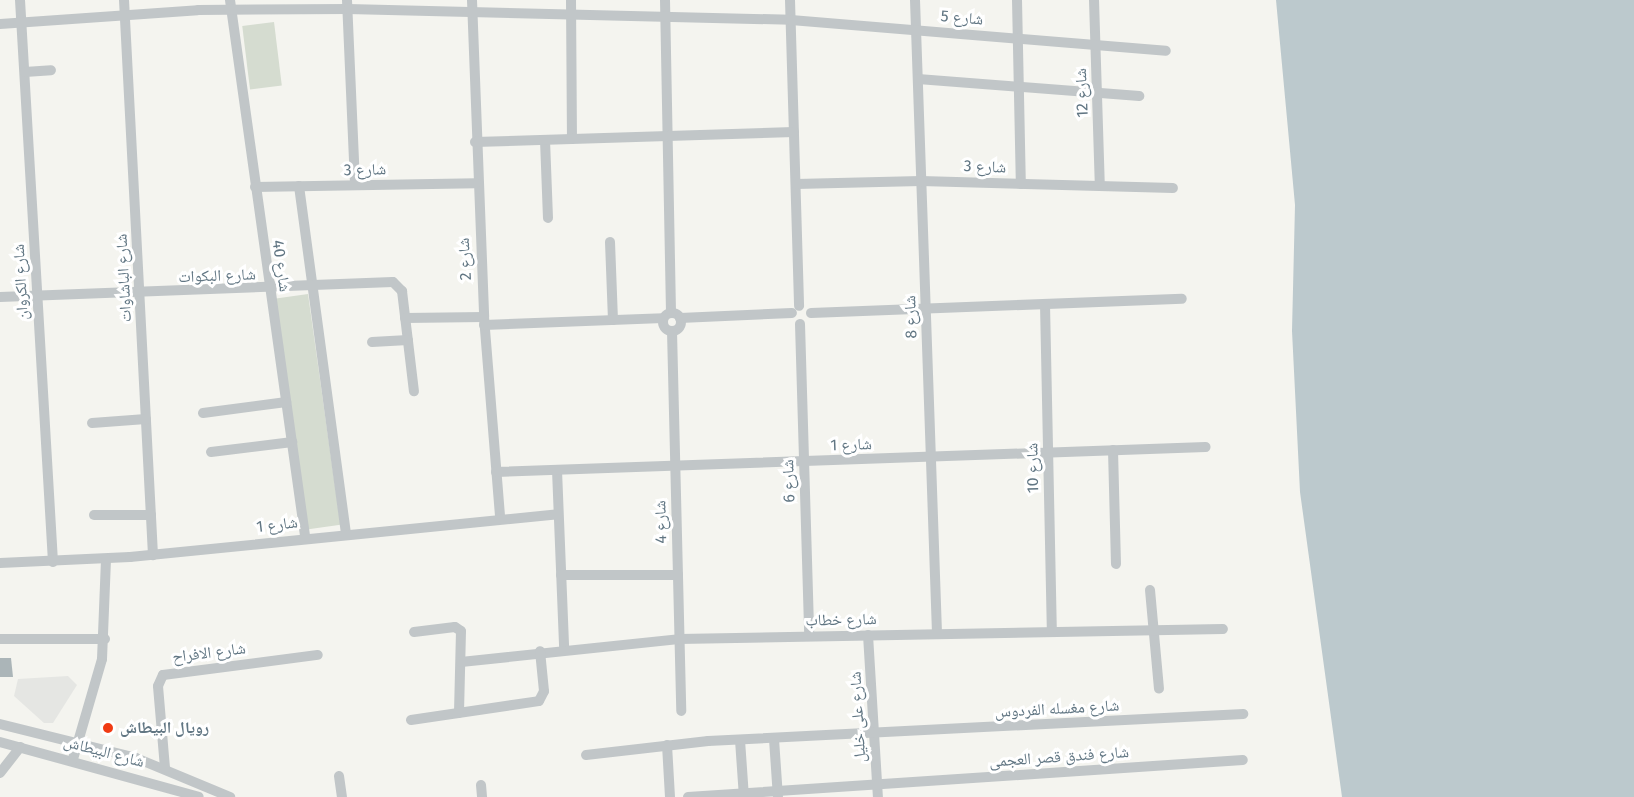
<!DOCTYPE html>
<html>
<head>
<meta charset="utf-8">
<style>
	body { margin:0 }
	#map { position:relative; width:1634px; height:797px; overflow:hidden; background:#f4f4ef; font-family:"Fira Sans","Noto Naskh Arabic",sans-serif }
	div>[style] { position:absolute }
	.built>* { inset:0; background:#e5e6e3 }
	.green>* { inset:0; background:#d5dcd0; transform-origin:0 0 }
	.water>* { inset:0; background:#bcc9cd }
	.building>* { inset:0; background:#abb5b8 }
	.minor>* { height:10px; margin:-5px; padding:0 5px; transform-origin:5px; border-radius:5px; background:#c1c6c8 }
	.minor>.ring { margin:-5px; padding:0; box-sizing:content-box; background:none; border:10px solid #c1c6c8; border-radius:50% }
	.dots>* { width:16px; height:16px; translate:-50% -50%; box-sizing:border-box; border:3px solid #fff; border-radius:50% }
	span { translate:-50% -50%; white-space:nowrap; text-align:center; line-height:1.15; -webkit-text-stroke:6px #fff; paint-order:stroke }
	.street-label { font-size:16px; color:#617683 }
	.poi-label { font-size:16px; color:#617683; font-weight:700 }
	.left { translate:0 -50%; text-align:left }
</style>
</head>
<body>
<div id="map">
	<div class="built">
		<i style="clip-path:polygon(68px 676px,77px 685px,53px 723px,44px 723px,14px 696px,18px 679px)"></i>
	</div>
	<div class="green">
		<i style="left:274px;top:22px;width:64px;height:32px;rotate:83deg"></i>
		<i style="left:308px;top:294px;width:233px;height:34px;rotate:82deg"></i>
	</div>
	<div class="water">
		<i style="clip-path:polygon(1276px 0,1634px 0,1634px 797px,1342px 797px,1300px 492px,1292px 331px,1295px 205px)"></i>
	</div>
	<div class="building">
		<i style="clip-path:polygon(0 658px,11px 658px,13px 677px,0 677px)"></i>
	</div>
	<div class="minor">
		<i style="left:20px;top:0;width:563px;rotate:86.64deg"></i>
		<i style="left:124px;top:0;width:556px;rotate:87.01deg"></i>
		<i style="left:230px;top:0;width:541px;rotate:82.03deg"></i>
		<i style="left:347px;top:0;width:185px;rotate:87.5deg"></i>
		<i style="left:472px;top:0;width:317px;rotate:87.8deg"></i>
		<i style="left:484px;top:317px;width:201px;rotate:85.4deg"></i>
		<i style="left:571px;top:0;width:139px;rotate:89.6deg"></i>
		<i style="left:665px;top:0;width:312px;rotate:88.9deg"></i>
		<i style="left:790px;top:0;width:306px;rotate:88.3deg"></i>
		<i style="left:915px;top:0;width:634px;rotate:88.01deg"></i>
		<i style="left:1017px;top:0;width:184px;rotate:88.8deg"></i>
		<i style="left:1094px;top:0;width:186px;rotate:88.2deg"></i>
		<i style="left:0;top:24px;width:198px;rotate:-4deg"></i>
		<i style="left:198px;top:10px;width:150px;rotate:-0.4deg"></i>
		<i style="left:348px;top:9px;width:443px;rotate:1.4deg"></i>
		<i style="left:791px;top:20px;width:376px;rotate:4.7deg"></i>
		<i style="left:25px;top:72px;width:26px;rotate:-4deg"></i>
		<i style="left:918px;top:79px;width:222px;rotate:4.4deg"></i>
		<i style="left:545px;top:140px;width:78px;rotate:87.8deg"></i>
		<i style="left:475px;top:142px;width:319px;rotate:-1.8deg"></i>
		<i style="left:796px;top:184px;width:125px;rotate:-1.4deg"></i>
		<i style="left:921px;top:181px;width:252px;rotate:1.6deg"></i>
		<i style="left:299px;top:186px;width:349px;rotate:82.3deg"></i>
		<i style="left:255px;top:187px;width:221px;rotate:-1deg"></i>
		<i style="left:610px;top:242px;width:78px;rotate:87.8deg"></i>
		<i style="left:0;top:297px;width:393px;rotate:-2.2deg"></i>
		<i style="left:393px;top:282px;width:13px;rotate:45deg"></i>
		<i style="left:402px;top:291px;width:101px;rotate:83.2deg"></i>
		<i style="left:1045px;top:304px;width:327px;rotate:88.8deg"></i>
		<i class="ring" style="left:663px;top:313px;width:8px;height:8px"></i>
		<i style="left:811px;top:313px;width:371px;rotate:-2.2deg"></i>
		<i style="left:405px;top:318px;width:79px;rotate:-0.7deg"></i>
		<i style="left:680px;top:318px;width:112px;rotate:-2.6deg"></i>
		<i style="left:800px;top:324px;width:312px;rotate:88.3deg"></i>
		<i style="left:484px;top:325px;width:179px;rotate:-2.2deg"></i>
		<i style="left:672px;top:331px;width:380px;rotate:88.6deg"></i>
		<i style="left:372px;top:342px;width:36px;rotate:-3deg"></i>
		<i style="left:203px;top:413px;width:84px;rotate:-7.5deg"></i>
		<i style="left:92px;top:423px;width:54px;rotate:-4.2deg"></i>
		<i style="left:1113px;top:450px;width:114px;rotate:88.5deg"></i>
		<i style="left:211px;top:452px;width:82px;rotate:-7deg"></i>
		<i style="left:557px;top:470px;width:178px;rotate:87.7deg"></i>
		<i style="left:496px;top:472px;width:710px;rotate:-2.02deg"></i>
		<i style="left:94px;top:515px;width:57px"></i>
		<i style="left:0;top:563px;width:130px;rotate:-2.6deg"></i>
		<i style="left:130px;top:557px;width:430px;rotate:-5.7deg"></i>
		<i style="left:561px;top:575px;width:117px"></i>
		<i style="left:1150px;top:590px;width:99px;rotate:84.8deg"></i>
		<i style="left:414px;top:632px;width:41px;rotate:-7deg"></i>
		<i style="left:455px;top:627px;width:7px;rotate:34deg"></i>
		<i style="left:461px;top:631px;width:82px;rotate:91.4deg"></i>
		<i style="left:868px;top:635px;width:162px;rotate:86.5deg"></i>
		<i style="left:0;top:639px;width:105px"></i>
		<i style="left:461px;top:662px;width:219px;rotate:-6deg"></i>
		<i style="left:679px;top:639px;width:544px;rotate:-1.05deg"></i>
		<i style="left:411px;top:720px;width:129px;rotate:-8.4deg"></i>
		<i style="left:539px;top:701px;width:11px;rotate:-63deg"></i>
		<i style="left:544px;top:691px;width:40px;rotate:-95.7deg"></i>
		<i style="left:0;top:724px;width:140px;rotate:14deg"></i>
		<i style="left:136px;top:758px;width:102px;rotate:22.5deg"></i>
		<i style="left:774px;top:739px;width:58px;rotate:86.1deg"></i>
		<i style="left:740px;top:740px;width:57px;rotate:86deg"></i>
		<i style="left:0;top:742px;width:206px;rotate:15.4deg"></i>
		<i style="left:667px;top:745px;width:52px;rotate:86.7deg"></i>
		<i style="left:586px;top:755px;width:123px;rotate:-6.5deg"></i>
		<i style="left:708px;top:741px;width:536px;rotate:-2.89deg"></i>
		<i style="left:73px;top:759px;width:104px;rotate:-73.8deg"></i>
		<i style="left:102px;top:659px;width:100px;rotate:-87.7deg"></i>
		<i style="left:165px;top:768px;width:82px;rotate:-94.9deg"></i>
		<i style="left:158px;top:686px;width:12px;rotate:-66deg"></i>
		<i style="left:163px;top:675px;width:156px;rotate:-7.4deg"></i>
		<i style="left:0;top:773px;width:33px;rotate:-52deg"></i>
		<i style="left:339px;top:776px;width:21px;rotate:82deg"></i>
		<i style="left:481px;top:785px;width:12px;rotate:85deg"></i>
		<i style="left:688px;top:797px;width:556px;rotate:-3.81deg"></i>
	</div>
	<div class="dots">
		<i style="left:108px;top:728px;background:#f03b14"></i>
	</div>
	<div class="street-label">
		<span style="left:962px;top:18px;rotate:5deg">شارع 5</span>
		<span style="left:1082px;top:93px;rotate:-92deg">شارع 12</span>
		<span style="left:985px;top:167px;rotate:2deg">شارع 3</span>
		<span style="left:365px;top:170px;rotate:-1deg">شارع 3</span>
		<span style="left:465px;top:259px;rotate:-93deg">شارع 2</span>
		<span style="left:281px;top:266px;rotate:82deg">شارع 40</span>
		<span style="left:217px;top:276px;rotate:-2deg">شارع البكوات</span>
		<span style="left:124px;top:278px;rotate:-93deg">شارع الباشاوات</span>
		<span style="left:21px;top:282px;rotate:-93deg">شارع الكروان</span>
		<span style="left:911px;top:317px;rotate:-92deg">شارع 8</span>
		<span style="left:851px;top:445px;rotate:-2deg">شارع 1</span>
		<span style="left:1033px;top:468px;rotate:-91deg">شارع 10</span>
		<span style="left:789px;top:481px;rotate:-92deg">شارع 6</span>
		<span style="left:661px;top:522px;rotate:-91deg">شارع 4</span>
		<span style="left:277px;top:525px;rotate:-7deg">شارع 1</span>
		<span style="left:841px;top:620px;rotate:-1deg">شارع خطاب</span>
		<span style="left:209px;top:653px;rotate:-7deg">شارع الافراح</span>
		<span style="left:1057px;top:709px;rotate:-3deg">شارع مغسله الفردوس</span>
		<span style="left:858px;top:717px;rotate:-93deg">شارع على خليل</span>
		<span style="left:104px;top:752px;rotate:15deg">شارع البيطاش</span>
		<span style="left:1059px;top:757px;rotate:-4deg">شارع فندق قصر العجمى</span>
	</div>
	<div class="poi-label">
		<span class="left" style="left:120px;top:728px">رويال البيطاش</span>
	</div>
</div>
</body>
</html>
